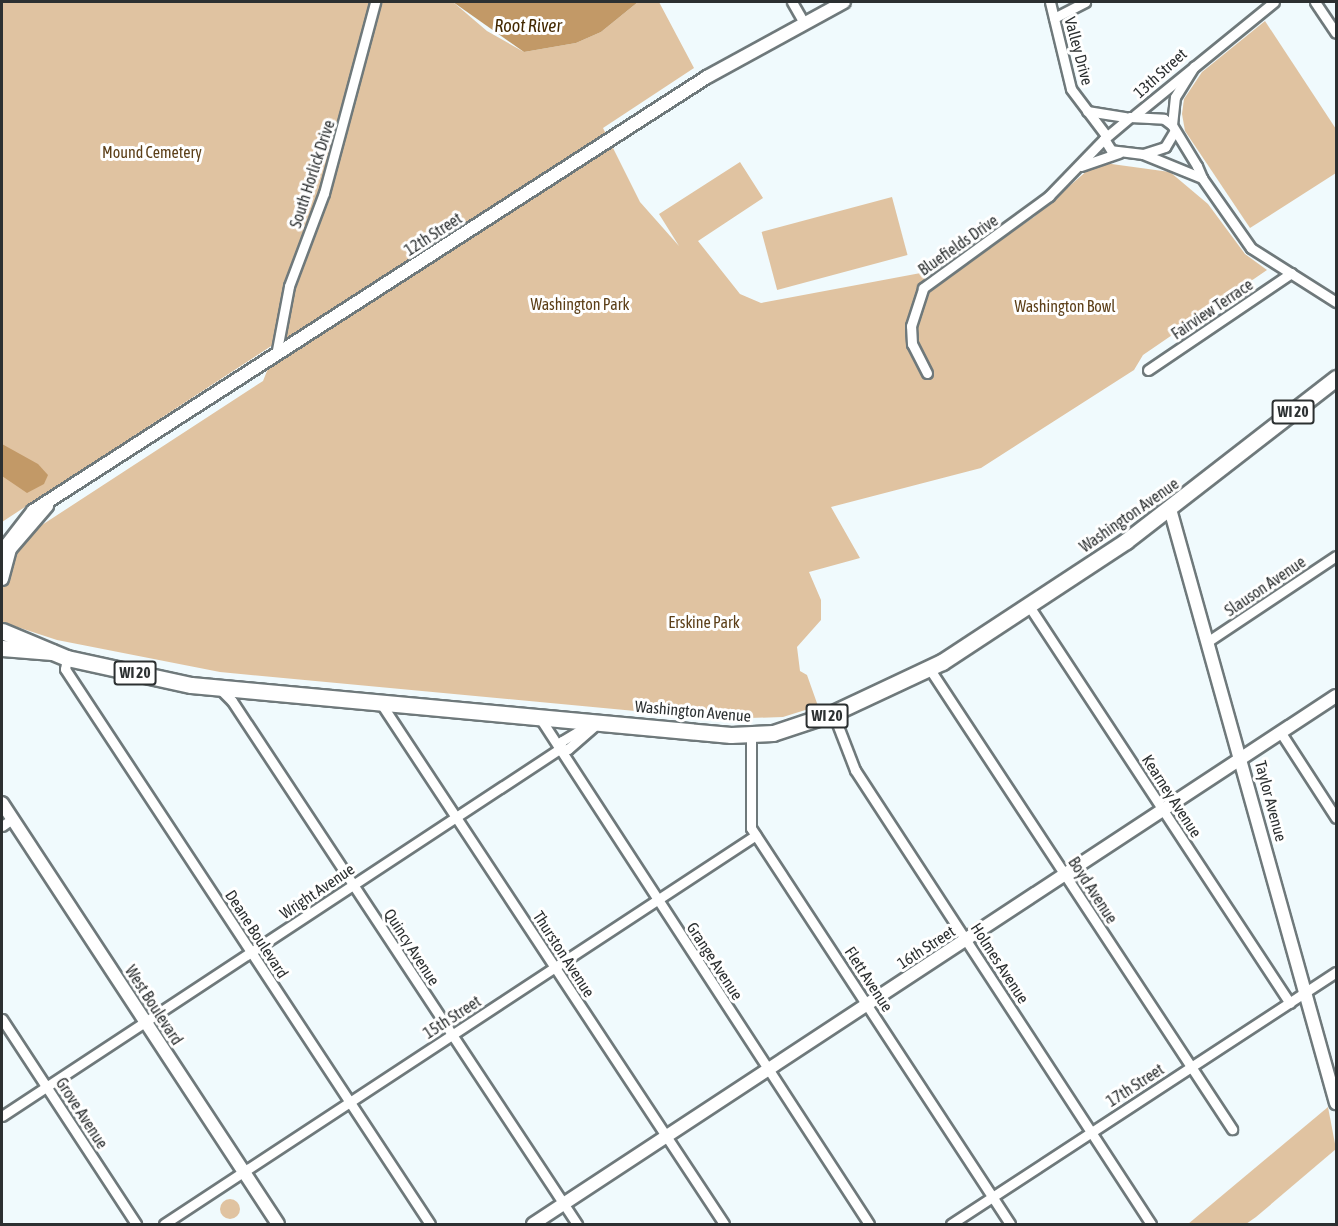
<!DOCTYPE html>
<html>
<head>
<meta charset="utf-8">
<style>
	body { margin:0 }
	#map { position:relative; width:1338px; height:1226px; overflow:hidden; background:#f0fafd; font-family:"Asap Condensed",sans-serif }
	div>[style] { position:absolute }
	.green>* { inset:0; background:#e0c3a1; transform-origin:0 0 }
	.round { border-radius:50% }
	.water>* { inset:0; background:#c29967 }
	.roads { filter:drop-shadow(2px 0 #6f797b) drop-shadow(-2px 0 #6f797b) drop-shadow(0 2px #6f797b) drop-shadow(0 -2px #6f797b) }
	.minor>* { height:9px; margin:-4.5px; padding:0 4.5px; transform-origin:4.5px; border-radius:4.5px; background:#fff }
	.tertiary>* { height:12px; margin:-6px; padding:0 6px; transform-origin:6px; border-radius:6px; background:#fff }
	.primary>* { height:15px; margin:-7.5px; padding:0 7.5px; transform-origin:7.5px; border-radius:7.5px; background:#fff }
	span { translate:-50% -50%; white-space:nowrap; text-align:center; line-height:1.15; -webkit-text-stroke:6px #fff; paint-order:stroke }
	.shield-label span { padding:2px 4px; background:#fff; border:2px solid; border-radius:4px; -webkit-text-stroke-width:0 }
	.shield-label { font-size:15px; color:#2c3031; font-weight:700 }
	.street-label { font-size:16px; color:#2c3031 }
	.park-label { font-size:16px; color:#5c3f18 }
	.water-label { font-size:18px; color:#432800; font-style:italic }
	.frame { position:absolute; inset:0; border:3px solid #2c3031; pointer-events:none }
</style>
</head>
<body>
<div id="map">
	<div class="green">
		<i style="clip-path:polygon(2px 2px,453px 2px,487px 31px,524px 52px,576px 43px,601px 32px,638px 2px,659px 2px,694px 68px,603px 128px,640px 202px,679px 246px,659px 214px,740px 162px,763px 198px,698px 241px,740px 294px,761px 303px,926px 272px,936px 284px,1034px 217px,1097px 162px,1170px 172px,1208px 204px,1245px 254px,1267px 270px,1143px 355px,1134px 370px,981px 468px,831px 507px,860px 558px,809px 572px,821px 600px,821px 620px,797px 647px,800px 671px,807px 675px,818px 706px,783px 717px,720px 719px,220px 672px,57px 640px,2px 622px,2px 551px,263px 381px,279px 341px,2px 522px)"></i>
		<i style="clip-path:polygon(1265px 21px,1336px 129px,1336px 173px,1250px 228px,1185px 131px,1182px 114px,1184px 99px,1202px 72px)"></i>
		<i style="left:892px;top:197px;width:60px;height:135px;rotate:75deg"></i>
		<i style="clip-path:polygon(1328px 1107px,1336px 1149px,1256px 1217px,1246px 1224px,1188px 1224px)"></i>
		<i class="round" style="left:220px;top:1199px;width:20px;height:20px"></i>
	</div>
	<div class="water">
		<i style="clip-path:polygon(453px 2px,638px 2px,601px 32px,576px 43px,524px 52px)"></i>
		<i style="clip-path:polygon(2px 444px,38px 464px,48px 475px,44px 484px,27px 493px,2px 476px)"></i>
	</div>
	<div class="roads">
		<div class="minor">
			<i style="left:792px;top:2px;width:24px;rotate:60deg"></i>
			<i style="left:1050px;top:2px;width:89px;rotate:76.4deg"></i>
			<i style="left:1071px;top:89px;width:56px;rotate:52.9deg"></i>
			<i style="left:1315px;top:2px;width:37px;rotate:56deg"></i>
			<i style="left:1054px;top:18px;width:35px;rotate:-27deg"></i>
			<i style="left:1087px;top:111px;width:39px;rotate:9deg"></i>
			<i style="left:1135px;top:115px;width:179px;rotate:-39.1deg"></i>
			<i style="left:1172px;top:125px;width:28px;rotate:-84deg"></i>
			<i style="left:1175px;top:97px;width:36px;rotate:-58deg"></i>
			<i style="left:1174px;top:132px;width:17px;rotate:121deg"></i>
			<i style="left:1165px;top:147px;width:23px;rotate:162deg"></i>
			<i style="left:1143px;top:154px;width:32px;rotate:-173deg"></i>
			<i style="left:1111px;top:150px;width:13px;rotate:-122deg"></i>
			<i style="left:1104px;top:139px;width:34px;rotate:-40deg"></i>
			<i style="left:1130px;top:117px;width:34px;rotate:3deg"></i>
			<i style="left:1164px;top:119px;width:10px;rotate:37deg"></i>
			<i style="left:1172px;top:125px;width:48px;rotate:58.6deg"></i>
			<i style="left:1197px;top:166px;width:13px;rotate:67deg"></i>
			<i style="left:1202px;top:178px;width:85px;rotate:55deg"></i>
			<i style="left:1251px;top:248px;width:101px;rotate:32.4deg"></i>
			<i style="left:1143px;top:154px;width:64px;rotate:22.1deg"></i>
			<i style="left:1081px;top:166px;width:40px;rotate:-18.9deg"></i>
			<i style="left:276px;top:355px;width:70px;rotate:-79.3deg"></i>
			<i style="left:289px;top:286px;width:99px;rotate:-69.4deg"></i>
			<i style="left:324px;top:193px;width:198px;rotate:-75deg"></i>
			<i style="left:1148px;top:370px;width:173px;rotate:-34.1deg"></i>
			<i style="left:927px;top:373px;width:33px;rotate:-117deg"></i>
			<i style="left:912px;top:344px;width:18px;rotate:-93deg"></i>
			<i style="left:911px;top:326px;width:40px;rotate:-72deg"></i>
			<i style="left:923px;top:288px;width:156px;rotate:-36.1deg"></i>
			<i style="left:1049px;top:196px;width:79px;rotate:-46deg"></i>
			<i style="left:1029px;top:606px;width:475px;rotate:56.7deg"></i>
			<i style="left:1210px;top:640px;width:151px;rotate:-33.7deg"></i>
			<i style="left:67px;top:658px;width:11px;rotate:100deg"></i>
			<i style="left:65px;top:669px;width:664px;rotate:56.67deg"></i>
			<i style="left:929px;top:668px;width:552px;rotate:56.68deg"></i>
			<i style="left:219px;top:688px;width:18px;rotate:45deg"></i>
			<i style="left:232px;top:701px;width:627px;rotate:56.59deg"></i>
			<i style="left:380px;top:702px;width:625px;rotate:56.61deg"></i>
			<i style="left:833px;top:713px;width:61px;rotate:68.9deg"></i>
			<i style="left:855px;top:770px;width:542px;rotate:56.9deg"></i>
			<i style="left:538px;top:715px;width:607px;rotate:56.96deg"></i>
			<i style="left:1281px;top:733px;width:101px;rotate:57.1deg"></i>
			<i style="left:751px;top:736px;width:92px;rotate:90deg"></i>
			<i style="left:751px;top:828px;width:473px;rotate:56.8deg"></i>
			<i style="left:558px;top:750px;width:10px;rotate:-66deg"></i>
			<i style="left:562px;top:741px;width:33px;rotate:-31deg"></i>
			<i style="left:2px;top:826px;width:12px;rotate:-35deg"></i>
			<i style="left:2px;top:1019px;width:245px;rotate:56.8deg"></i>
			<i style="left:2px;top:1116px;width:666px;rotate:-33.36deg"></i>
			<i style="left:558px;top:750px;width:10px;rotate:-6deg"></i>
			<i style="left:568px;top:749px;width:41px;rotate:-41.1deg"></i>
			<i style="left:164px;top:1224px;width:708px;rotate:-33.31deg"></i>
			<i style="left:951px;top:1224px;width:460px;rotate:-33.2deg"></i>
		</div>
		<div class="tertiary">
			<i style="left:1170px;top:509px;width:617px;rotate:74.39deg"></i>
			<i style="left:2px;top:551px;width:51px;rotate:-52.2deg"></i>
			<i style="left:33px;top:511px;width:802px;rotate:-32.78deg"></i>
			<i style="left:707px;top:77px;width:156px;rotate:-28.7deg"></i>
			<i style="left:2px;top:579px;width:31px;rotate:-75deg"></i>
			<i style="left:10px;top:549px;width:57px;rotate:-49.3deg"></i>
			<i style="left:2px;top:803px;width:503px;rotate:56.75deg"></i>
			<i style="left:533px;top:1224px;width:961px;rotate:-33.33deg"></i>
		</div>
		<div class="primary">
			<i style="left:2px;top:631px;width:70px;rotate:22.6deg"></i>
			<i style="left:67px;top:658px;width:127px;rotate:12.3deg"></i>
			<i style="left:191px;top:685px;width:542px;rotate:5.29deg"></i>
			<i style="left:731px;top:735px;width:42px;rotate:-2.7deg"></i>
			<i style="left:773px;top:733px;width:63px;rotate:-18.4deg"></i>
			<i style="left:833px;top:713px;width:120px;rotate:-25.1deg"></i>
			<i style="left:942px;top:662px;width:220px;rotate:-33.3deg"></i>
			<i style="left:1126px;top:541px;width:266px;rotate:-37.8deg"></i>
			<i style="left:2px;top:648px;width:50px;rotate:4.6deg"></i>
		</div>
	</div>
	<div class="shield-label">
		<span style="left:1293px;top:412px">WI 20</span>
		<span style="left:135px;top:673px">WI 20</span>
		<span style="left:827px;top:716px">WI 20</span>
	</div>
	<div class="street-label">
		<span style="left:1079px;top:51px;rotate:75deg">Valley Drive</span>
		<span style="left:1160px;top:73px;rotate:-42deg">13th Street</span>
		<span style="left:312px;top:174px;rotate:-72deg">South Horlick Drive</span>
		<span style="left:433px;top:234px;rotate:-33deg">12th Street</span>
		<span style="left:958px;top:245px;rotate:-35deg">Bluefields Drive</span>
		<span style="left:1212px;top:309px;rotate:-34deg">Fairview Terrace</span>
		<span style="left:1129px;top:515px;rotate:-35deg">Washington Avenue</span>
		<span style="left:1265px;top:586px;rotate:-34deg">Slauson Avenue</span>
		<span style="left:693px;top:711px;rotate:5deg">Washington Avenue</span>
		<span style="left:1172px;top:796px;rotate:57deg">Kearney Avenue</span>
		<span style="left:1271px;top:801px;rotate:75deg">Taylor Avenue</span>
		<span style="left:1093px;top:890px;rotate:57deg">Boyd Avenue</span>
		<span style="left:317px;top:891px;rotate:-34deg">Wright Avenue</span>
		<span style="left:257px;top:934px;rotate:57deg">Deane Boulevard</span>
		<span style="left:412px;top:947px;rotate:57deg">Quincy Avenue</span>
		<span style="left:926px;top:947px;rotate:-33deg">16th Street</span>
		<span style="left:564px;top:954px;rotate:57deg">Thurston Avenue</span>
		<span style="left:715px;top:961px;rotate:57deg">Grange Avenue</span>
		<span style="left:1000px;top:963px;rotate:57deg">Holmes Avenue</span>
		<span style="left:869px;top:979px;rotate:57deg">Flett Avenue</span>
		<span style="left:154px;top:1005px;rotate:57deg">West Boulevard</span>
		<span style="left:452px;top:1017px;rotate:-33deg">15th Street</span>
		<span style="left:1135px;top:1085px;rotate:-33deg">17th Street</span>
		<span style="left:82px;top:1113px;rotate:57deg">Grove Avenue</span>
	</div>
	<div class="park-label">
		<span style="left:152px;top:152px">Mound Cemetery</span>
		<span style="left:580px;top:304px">Washington Park</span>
		<span style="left:1065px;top:306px">Washington Bowl</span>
		<span style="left:704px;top:622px">Erskine Park</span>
	</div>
	<div class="water-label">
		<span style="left:528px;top:26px">Root River</span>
	</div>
	<div class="frame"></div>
</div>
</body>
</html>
